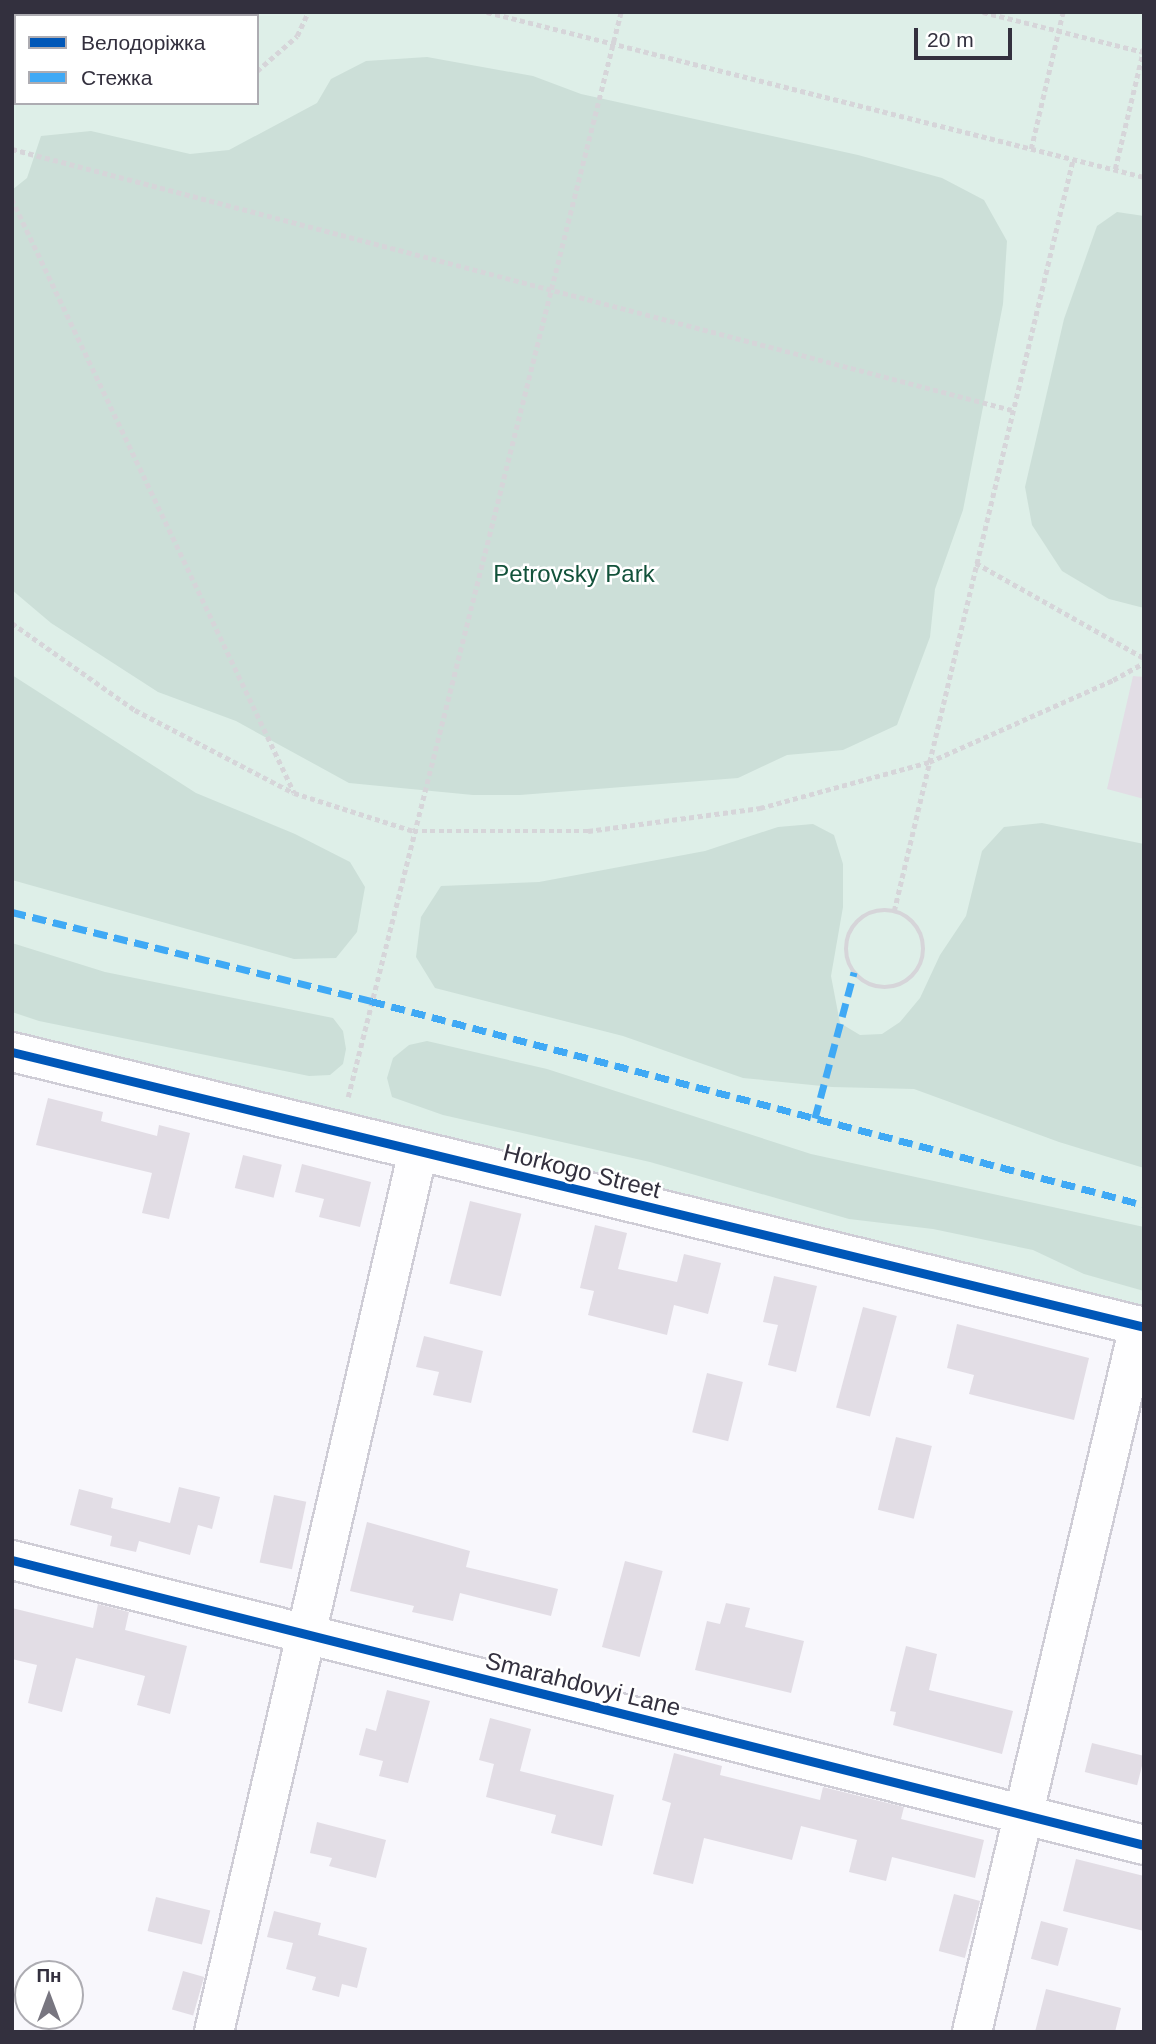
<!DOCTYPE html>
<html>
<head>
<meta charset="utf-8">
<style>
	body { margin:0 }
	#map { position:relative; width:1156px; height:2044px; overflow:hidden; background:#f8f7fc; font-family:Helvetica,sans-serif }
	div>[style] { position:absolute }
	.green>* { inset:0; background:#deefe8 }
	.forest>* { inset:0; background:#ccdfd8 }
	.building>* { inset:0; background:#e2dde5; transform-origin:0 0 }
	.path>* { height:4.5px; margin-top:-2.25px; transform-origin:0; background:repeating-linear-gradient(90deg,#d6d5d9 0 5px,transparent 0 8.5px) }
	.path>.ring { margin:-2.25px; padding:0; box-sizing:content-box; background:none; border:4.5px solid #d6d5d9; border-radius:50% }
	.roads { filter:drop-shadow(2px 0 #cfcdd6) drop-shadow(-2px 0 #cfcdd6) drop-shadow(0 2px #cfcdd6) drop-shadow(0 -2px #cfcdd6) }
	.minor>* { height:38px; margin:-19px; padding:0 19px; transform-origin:19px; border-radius:19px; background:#fefeff }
	.quiet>* { height:7px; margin-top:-3.5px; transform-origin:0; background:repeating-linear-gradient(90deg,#3fa9f5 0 14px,transparent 0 21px) }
	.cycleway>* { height:9px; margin:-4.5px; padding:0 4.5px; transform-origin:4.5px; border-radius:4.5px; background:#0057b8 }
	span { translate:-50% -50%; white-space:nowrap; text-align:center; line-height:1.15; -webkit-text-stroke:5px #fff; paint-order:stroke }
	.park-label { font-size:24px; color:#12523a }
	.street-label { font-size:24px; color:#33303e }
	.frame { position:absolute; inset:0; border:14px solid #33303e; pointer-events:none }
	.legend { position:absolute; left:14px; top:14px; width:245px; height:91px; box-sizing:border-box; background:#fff; border:2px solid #adacb2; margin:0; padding:9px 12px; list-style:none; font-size:21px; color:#33303e }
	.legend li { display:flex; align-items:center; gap:14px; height:35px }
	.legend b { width:35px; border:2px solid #adacb2 }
	.north { position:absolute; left:14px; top:1960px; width:70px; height:70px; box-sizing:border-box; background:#fff; border:2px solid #adacb2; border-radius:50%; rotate:0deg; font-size:19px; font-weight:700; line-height:28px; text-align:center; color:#33303e }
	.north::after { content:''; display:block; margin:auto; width:24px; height:32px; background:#787680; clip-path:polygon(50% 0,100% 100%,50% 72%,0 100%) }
	.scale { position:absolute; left:914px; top:28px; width:98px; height:32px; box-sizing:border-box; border:4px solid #33303e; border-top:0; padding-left:9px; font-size:21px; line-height:24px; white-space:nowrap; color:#33303e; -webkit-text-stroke:5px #fff; paint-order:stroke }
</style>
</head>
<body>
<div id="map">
	<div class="green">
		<i style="clip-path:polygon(evenodd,12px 12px,1144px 12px,1144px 1327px,12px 1050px,12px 12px,16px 16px,257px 16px,257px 103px,16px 103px,16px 16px)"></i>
	</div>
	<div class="forest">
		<i style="clip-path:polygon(427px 57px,533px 76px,581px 94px,858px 155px,942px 178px,984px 200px,1007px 241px,1003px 304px,963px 510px,935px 589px,930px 637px,897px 725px,843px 750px,787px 755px,738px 778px,520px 795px,473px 795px,349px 783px,236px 721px,158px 692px,51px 623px,12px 590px,12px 190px,27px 178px,41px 136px,91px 131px,190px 154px,229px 150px,317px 103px,331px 79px,366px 61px)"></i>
		<i style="clip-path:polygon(1117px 212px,1144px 216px,1144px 608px,1109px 599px,1062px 571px,1032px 525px,1025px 487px,1064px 319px,1097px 226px)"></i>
		<i style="clip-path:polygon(12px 675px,196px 793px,295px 834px,350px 862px,365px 887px,357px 932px,336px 958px,294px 959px,12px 880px)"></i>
		<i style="clip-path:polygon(1042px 823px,1144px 844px,1144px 1168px,1059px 1142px,914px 1089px,832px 1087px,743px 1078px,623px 1036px,435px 988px,416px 957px,421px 917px,441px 886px,539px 882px,705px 851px,778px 827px,813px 824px,834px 835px,843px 864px,843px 907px,831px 976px,840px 1023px,860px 1035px,882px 1034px,900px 1022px,920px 998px,940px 955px,966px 916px,982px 851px,1004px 827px)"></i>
		<i style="clip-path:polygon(12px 943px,105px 972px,333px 1018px,343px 1031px,346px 1049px,343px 1064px,330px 1075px,309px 1076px,39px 1021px,12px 1012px)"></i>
		<i style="clip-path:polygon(427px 1041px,547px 1069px,811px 1154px,1144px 1227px,1144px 1291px,1084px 1274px,1033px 1250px,933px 1229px,849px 1219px,650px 1162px,443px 1115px,392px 1097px,387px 1078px,393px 1058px,409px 1045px)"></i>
	</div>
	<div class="building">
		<i style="clip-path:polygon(1133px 676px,1144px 677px,1144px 799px,1107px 789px)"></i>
		<i style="clip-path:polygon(48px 1098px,103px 1112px,101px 1121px,157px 1136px,159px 1125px,190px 1133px,169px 1219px,142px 1213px,152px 1173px,36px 1145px)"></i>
		<i style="left:243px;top:1155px;width:40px;height:34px;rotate:14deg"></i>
		<i style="clip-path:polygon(302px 1164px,371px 1182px,360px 1227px,319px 1217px,324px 1199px,295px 1192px)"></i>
		<i style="left:470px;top:1201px;width:53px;height:85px;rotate:14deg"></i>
		<i style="clip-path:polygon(595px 1225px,627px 1233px,618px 1269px,677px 1282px,684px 1254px,721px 1263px,708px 1314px,674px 1305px,667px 1335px,588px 1315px,594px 1291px,580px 1288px)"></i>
		<i style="clip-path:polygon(774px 1276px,817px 1286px,796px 1372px,768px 1365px,778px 1325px,763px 1322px)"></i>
		<i style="left:863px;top:1307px;width:35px;height:104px;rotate:15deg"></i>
		<i style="clip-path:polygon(957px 1324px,1089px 1358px,1074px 1420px,969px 1394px,974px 1375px,947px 1368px)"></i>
		<i style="clip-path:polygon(424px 1336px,483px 1351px,471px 1403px,433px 1395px,439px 1372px,416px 1367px)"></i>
		<i style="left:707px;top:1373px;width:37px;height:61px;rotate:14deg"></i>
		<i style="left:896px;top:1437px;width:37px;height:75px;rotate:14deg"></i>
		<i style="clip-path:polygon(179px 1487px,220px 1497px,212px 1529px,198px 1525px,190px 1555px,139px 1541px,136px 1552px,110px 1546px,112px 1536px,70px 1525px,79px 1489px,113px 1498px,111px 1508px,170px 1523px)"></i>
		<i style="left:274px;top:1495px;width:33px;height:69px;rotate:12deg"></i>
		<i style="clip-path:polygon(367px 1522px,470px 1551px,466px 1567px,558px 1589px,551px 1616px,460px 1593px,453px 1621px,412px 1612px,414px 1606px,350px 1591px)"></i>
		<i style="left:625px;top:1561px;width:39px;height:89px;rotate:15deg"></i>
		<i style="clip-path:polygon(726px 1603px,750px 1608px,745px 1627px,804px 1641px,791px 1693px,695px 1670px,707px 1621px,720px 1624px)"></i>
		<i style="clip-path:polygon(98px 1604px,129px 1612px,125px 1630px,187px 1646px,170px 1714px,137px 1705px,145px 1676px,76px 1658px,62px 1712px,28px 1703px,37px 1665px,12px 1659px,12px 1608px,93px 1628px)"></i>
		<i style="clip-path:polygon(906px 1646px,937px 1654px,929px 1690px,1013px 1711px,1002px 1754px,893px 1725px,896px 1712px,890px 1711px)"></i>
		<i style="clip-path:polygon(387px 1690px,430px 1701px,408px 1783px,379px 1776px,383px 1761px,359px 1755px,366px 1728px,376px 1731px)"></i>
		<i style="clip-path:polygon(490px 1718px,531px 1729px,520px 1771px,614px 1795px,602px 1846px,551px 1833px,556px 1815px,486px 1797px,494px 1764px,479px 1760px)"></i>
		<i style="left:1092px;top:1743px;width:54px;height:30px;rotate:14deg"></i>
		<i style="clip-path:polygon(674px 1753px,722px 1766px,720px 1775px,820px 1800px,823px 1787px,904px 1807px,901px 1819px,984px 1840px,975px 1878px,892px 1857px,886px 1881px,849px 1872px,857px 1840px,801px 1826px,792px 1860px,704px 1838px,693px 1884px,653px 1874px,671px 1803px,662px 1800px)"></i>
		<i style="clip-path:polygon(317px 1822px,386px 1840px,376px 1878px,329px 1866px,332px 1858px,310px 1853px)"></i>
		<i style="clip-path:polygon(1076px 1859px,1144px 1876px,1144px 1931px,1063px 1911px)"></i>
		<i style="left:954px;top:1894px;width:27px;height:59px;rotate:15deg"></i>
		<i style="left:156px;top:1897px;width:56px;height:35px;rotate:14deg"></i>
		<i style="clip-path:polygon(274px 1911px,321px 1923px,318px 1935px,367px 1948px,357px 1988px,342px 1984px,339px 1997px,312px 1990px,316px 1977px,286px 1969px,293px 1943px,267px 1937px)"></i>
		<i style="left:1041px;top:1921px;width:28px;height:39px;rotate:15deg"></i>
		<i style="left:183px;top:1971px;width:22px;height:40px;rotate:16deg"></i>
		<i style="clip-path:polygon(1046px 1989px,1121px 2008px,1115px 2032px,1035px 2032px)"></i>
	</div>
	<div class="path">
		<i style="left:51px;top:12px;width:4px;rotate:76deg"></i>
		<i style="left:487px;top:12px;width:677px;rotate:14.1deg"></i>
		<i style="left:983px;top:12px;width:166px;rotate:14deg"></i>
		<i style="left:22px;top:16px;width:4px;rotate:-76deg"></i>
		<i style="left:163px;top:16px;width:4px;rotate:-76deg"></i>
		<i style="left:12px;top:37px;width:4px"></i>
		<i style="left:16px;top:37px;width:13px;rotate:108deg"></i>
		<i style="left:257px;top:71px;width:53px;rotate:-41.2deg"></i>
		<i style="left:297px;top:36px;width:26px;rotate:-65deg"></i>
		<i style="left:12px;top:149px;width:1033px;rotate:14.63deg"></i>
		<i style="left:1031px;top:149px;width:141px;rotate:-76.9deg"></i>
		<i style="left:1115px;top:169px;width:125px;rotate:-76.6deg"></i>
		<i style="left:12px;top:199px;width:657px;rotate:64.57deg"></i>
		<i style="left:976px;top:563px;width:193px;rotate:29.5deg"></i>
		<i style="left:12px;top:623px;width:151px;rotate:35.3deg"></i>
		<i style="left:135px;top:710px;width:179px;rotate:27.6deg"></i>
		<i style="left:294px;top:793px;width:125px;rotate:17.7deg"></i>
		<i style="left:413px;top:831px;width:175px"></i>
		<i style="left:588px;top:831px;width:174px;rotate:-7.6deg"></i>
		<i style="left:760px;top:808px;width:175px;rotate:-15.2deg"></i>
		<i style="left:929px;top:762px;width:201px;rotate:-24deg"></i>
		<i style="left:1113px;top:680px;width:35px;rotate:-29deg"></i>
		<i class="ring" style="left:846px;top:910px;width:73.5px;height:73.5px"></i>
		<i style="left:894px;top:911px;width:773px;rotate:-76.61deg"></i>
		<i style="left:348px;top:1097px;width:1119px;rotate:-75.88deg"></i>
	</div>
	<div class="roads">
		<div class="minor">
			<i style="left:12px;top:1052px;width:1165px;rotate:13.65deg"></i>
			<i style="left:12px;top:1560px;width:1167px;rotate:14.13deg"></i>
			<i style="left:214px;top:2032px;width:904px;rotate:-76.96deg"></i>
			<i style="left:972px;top:2032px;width:725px;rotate:-76.69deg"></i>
		</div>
	</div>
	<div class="quiet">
		<i style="left:12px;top:912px;width:370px;rotate:13.9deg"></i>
		<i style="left:371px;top:1001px;width:799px;rotate:14.78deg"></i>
		<i style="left:815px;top:1118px;width:151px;rotate:-75deg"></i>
	</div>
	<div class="cycleway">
		<i style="left:12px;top:1052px;width:1165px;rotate:13.65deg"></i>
		<i style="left:12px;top:1560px;width:1167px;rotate:14.13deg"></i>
	</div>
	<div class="park-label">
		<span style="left:574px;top:574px">Petrovsky Park</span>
	</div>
	<div class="street-label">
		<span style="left:582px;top:1171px;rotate:14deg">Horkogo Street</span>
		<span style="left:583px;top:1684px;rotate:14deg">Smarahdovyi Lane</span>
	</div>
	<div class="frame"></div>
	<ul class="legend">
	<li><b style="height:9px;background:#0057b8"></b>Велодоріжка</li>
	<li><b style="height:9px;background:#3fa9f5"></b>Стежка</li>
	</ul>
	<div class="north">Пн</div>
	<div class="scale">20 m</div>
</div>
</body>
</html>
